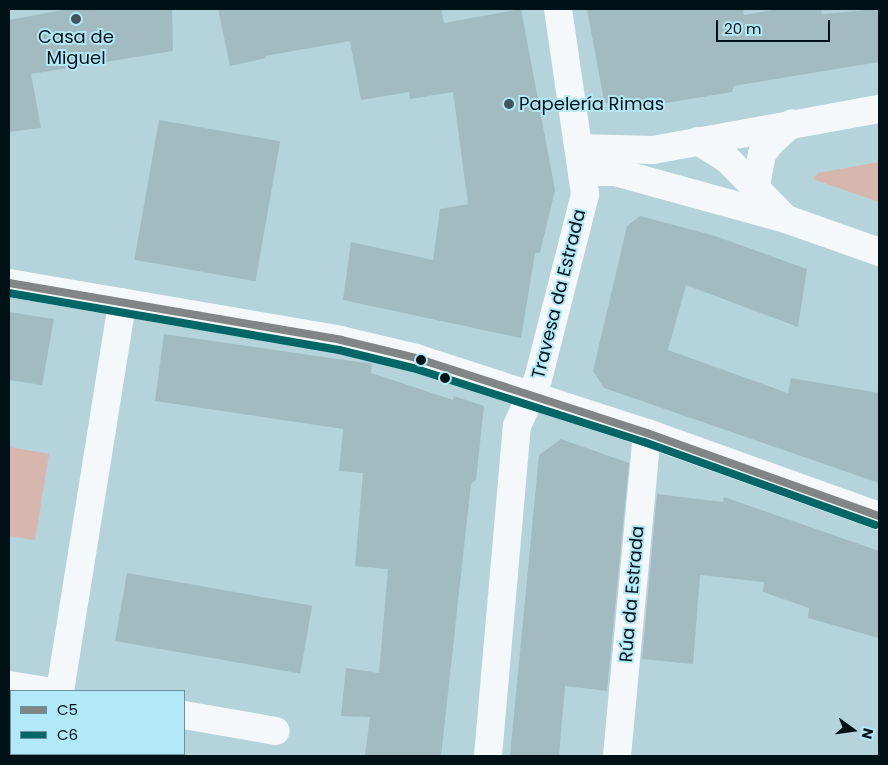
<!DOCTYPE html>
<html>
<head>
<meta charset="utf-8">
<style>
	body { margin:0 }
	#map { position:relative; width:888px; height:765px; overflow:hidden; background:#b4d3db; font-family:Poppins,sans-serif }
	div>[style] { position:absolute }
	.green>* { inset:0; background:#d7b6ad }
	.building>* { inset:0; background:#a2bbc1; transform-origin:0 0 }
	.street>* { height:28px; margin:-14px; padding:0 14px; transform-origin:14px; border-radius:14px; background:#f4f8fa }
	.bus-1>* { height:8px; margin:-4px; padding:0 4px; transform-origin:4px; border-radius:4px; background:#828586 }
	.bus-2>* { height:8px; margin:-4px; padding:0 4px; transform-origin:4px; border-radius:4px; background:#066 }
	.dots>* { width:14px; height:14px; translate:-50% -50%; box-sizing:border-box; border:2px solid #b2e9f8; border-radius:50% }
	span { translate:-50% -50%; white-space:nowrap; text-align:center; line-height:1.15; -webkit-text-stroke:4px #b2e9f8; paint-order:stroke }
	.poi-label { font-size:18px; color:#001217 }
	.left { translate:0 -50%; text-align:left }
	.street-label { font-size:18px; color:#001217 }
	.frame { position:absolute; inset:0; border:10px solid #001217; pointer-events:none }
	.legend { position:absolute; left:10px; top:690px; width:175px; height:65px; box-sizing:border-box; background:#b2e9f8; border:1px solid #6b939e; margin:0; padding:6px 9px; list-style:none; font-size:15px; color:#001217 }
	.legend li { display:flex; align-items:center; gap:10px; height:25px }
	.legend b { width:25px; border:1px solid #6b939e }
	.north { position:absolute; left:828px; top:705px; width:50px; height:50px; -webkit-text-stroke:4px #b2e9f8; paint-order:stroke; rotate:104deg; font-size:14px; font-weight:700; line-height:20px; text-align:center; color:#001217 }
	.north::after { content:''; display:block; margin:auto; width:18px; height:22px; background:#001217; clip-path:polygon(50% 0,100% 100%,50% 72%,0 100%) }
	.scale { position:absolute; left:716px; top:20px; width:114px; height:22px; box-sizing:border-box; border:2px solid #001217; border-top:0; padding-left:6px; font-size:15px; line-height:18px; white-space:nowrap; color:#001217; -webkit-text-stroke:4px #b2e9f8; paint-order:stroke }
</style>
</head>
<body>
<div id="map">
	<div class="green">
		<i style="clip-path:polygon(879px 162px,879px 202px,813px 179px,818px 173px)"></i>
		<i style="clip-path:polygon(9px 447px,49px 454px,35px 540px,9px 536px)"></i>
	</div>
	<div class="building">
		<i style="clip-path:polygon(68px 9px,172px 9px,173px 51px,31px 74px,41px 128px,9px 132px,9px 20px)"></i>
		<i style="clip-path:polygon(218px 9px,441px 9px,444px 23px,521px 9px,555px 190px,540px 253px,535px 253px,521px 338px,343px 300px,351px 242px,433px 260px,440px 209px,468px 204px,453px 92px,410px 99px,409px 92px,361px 100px,350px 41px,265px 56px,266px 58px,230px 66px)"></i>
		<i style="clip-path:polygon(587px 9px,743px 9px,744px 15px,778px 9px,821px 9px,822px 14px,879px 9px,879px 62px,734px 86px,732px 92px,618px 111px,604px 101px)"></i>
		<i style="left:159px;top:120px;width:123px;height:142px;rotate:10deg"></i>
		<i style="clip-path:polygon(640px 216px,715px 236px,807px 269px,798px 327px,686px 285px,668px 350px,788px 393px,791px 378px,879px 393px,879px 483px,604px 388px,593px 371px,627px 226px)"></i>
		<i style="clip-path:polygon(9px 312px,54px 319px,42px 385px,9px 380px)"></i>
		<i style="clip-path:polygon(164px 334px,372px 364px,371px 373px,453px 400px,454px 396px,484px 406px,476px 480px,471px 484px,441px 756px,365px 756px,370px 717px,341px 716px,346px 668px,379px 673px,388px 569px,355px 566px,363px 473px,339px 471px,343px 429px,155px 401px)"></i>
		<i style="clip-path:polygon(561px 439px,629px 463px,607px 691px,565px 686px,559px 756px,510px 756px,539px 455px)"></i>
		<i style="clip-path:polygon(657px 494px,723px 502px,724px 497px,879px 551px,879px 638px,808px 618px,809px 608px,763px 592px,764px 582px,700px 575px,693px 664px,642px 659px)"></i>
		<i style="left:127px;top:573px;width:188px;height:69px;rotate:10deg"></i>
	</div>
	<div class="street">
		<i style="left:698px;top:141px;width:34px;rotate:32deg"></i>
		<i style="left:727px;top:159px;width:80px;rotate:45.5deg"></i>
		<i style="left:579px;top:148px;width:74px;rotate:1.5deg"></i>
		<i style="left:653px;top:150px;width:230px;rotate:-10.3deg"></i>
		<i style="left:583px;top:172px;width:32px"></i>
		<i style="left:615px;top:172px;width:177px;rotate:15.4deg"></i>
		<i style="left:786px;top:219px;width:99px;rotate:19.5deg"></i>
		<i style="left:755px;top:190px;width:37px;rotate:-79deg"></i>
		<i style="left:762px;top:154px;width:15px;rotate:-53deg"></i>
		<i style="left:771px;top:142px;width:28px;rotate:-42deg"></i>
		<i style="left:9px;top:283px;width:337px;rotate:9.7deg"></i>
		<i style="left:341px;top:340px;width:77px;rotate:13.5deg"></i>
		<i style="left:416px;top:358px;width:243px;rotate:18deg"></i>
		<i style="left:647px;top:433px;width:246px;rotate:19.7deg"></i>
		<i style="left:9px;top:685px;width:37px;rotate:9deg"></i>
		<i style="left:60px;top:691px;width:394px;rotate:-80.9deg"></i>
		<i style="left:184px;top:715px;width:93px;rotate:9.9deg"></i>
		<i style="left:50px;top:756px;width:2px;rotate:-63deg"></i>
		<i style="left:488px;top:756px;width:331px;rotate:-85deg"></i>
		<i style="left:517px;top:426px;width:51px;rotate:-65.9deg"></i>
		<i style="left:538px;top:379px;width:191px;rotate:-75.7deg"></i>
		<i style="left:585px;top:194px;width:187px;rotate:-98.3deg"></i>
		<i style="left:617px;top:756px;width:324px;rotate:-84.7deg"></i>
	</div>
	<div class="bus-1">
		<i style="left:9px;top:283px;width:337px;rotate:9.7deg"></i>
		<i style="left:341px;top:340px;width:77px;rotate:13.5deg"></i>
		<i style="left:416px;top:358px;width:243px;rotate:18deg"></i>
		<i style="left:647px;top:433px;width:246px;rotate:19.7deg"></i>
	</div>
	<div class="bus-2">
		<i style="left:9px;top:293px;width:335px;rotate:9.8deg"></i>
		<i style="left:339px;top:350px;width:76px;rotate:13.7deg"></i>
		<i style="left:413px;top:368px;width:243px;rotate:17.8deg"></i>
		<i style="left:644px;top:442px;width:246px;rotate:19.7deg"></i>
	</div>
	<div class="dots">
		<i style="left:76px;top:19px;background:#3f565c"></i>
		<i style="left:509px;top:104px;background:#3f565c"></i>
		<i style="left:421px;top:360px;background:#001217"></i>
		<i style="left:445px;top:378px;background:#001217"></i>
	</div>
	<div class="poi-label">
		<span style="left:76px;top:48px">Casa de<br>Miguel</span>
		<span class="left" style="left:519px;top:104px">Papelería Rimas</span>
	</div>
	<div class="street-label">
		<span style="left:559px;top:294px;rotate:-76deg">Travesa da Estrada</span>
		<span style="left:632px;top:594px;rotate:-85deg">Rúa da Estrada</span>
	</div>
	<div class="frame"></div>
	<ul class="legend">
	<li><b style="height:6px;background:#828586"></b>C5</li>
	<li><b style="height:6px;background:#066"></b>C6</li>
	</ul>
	<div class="north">N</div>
	<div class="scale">20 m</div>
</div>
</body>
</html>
